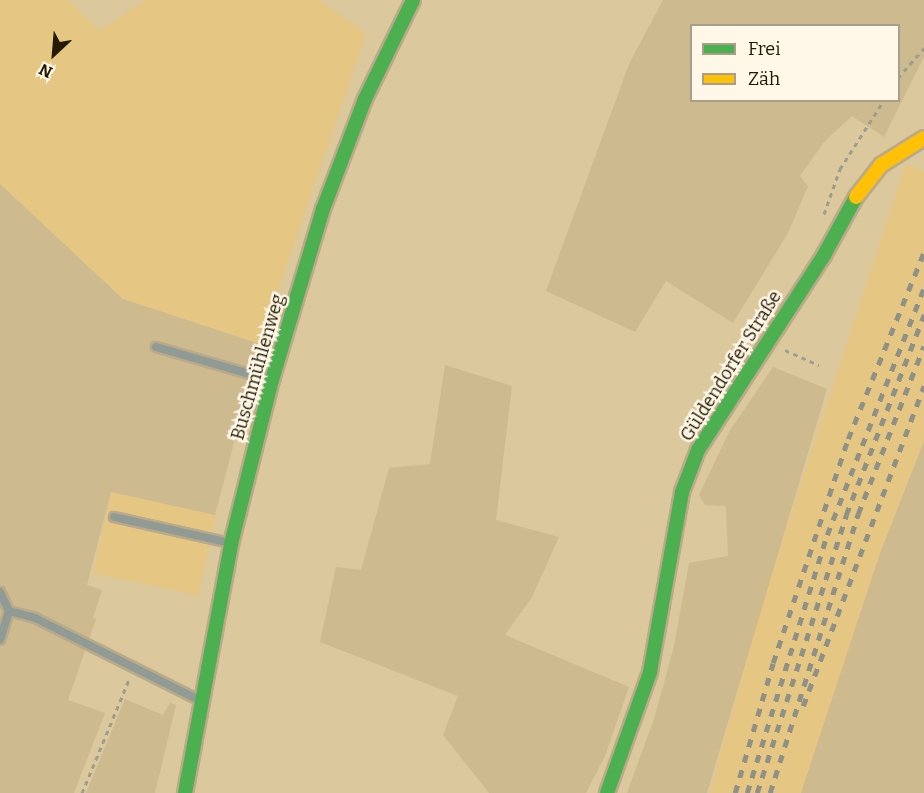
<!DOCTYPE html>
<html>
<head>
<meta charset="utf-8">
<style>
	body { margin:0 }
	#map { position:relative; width:924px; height:793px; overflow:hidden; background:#dcc89d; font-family:Bitter,serif }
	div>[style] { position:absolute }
	.built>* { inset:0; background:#e5c682; transform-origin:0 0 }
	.green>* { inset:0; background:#ceba8f }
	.path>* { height:3px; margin-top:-1.5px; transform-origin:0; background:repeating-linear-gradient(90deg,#9c9e90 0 4.5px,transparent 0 9px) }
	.roads { filter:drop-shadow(2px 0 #baaa89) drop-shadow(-2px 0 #baaa89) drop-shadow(0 2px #baaa89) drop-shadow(0 -2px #baaa89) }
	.lane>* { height:8px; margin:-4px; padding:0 4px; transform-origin:4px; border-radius:4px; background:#909b96 }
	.fast>* { height:14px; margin:-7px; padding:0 7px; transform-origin:7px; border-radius:7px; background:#4caf50 }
	.slow>* { height:14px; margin:-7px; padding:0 7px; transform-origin:7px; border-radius:7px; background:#ffc107 }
	.rail>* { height:4.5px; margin-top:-2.25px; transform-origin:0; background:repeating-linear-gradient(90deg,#909186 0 8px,transparent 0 16px) }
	span { translate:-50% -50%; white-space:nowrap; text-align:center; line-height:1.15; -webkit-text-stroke:5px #fff7e8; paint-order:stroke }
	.street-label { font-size:18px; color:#241a01 }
	.legend { position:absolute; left:690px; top:24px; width:210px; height:78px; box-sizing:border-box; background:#fff7e8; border:2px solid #a79f8c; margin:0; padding:8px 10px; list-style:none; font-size:18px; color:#241a01 }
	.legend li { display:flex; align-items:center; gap:12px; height:30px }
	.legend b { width:30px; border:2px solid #a79f8c }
	.north { position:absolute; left:24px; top:24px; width:60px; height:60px; -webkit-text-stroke:4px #fff7e8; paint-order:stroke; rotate:206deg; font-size:16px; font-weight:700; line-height:24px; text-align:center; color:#241a01 }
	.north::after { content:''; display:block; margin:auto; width:21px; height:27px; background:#241a01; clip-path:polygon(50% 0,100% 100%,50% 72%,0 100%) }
</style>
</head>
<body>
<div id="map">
	<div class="built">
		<i style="clip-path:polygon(0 0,68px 0,99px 31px,146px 0,319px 0,366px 33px,260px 344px,123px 299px,0 184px)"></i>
		<i style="clip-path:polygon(906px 164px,924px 172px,924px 441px,879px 556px,801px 793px,710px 793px,762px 603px)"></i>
		<i style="left:111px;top:492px;width:107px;height:83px;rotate:12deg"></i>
	</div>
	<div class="green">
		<i style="clip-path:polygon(evenodd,663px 0,924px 0,924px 57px,884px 137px,852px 116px,824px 142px,800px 176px,808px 186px,788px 233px,733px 323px,666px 281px,635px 332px,546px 291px,629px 64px,663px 0,692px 26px,898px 26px,898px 100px,692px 100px,692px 26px)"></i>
		<i style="clip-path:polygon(0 184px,123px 299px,260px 344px,215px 515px,111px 492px,87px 585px,102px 590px,93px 618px,96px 619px,68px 700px,105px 713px,74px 793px,0 793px)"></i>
		<i style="clip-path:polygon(445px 365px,512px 386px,496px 520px,559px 537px,532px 597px,505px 635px,629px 687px,605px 756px,586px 793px,489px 793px,443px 735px,458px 696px,320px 642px,336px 567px,361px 570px,389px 468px,430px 464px)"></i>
		<i style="clip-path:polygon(773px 367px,827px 389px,707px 793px,627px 793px,654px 719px,674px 646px,689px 563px,728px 556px,726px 506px,705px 505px,699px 495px,729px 432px)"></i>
		<i style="clip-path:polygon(924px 441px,924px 793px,801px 793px,879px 556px)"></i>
		<i style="clip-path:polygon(125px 699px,163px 715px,170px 703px,176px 705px,155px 793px,86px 793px)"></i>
	</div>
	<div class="path">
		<i style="left:898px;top:78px;width:40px;rotate:-49deg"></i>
		<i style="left:824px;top:214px;width:48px;rotate:-70.4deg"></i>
		<i style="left:840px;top:169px;width:82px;rotate:-57.5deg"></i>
		<i style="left:785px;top:350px;width:37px;rotate:24deg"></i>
		<i style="left:82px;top:793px;width:126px;rotate:-67.5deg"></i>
	</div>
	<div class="roads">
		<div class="lane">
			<i style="left:156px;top:347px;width:119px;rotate:16.1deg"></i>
			<i style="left:114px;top:517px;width:119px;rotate:12.6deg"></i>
			<i style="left:0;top:592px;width:21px;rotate:65deg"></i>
			<i style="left:9px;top:611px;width:30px;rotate:107deg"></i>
			<i style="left:9px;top:611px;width:27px;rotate:15deg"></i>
			<i style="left:35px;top:618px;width:183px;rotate:26.6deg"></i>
		</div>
		<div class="fast">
			<i style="left:185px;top:793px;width:253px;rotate:-79.5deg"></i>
			<i style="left:231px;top:544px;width:169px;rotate:-76deg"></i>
			<i style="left:272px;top:380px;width:178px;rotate:-73.4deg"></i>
			<i style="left:323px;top:209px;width:118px;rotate:-69.1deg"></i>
			<i style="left:365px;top:99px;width:110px;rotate:-64.1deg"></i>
			<i style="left:607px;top:793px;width:128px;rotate:-70.4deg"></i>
			<i style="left:650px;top:672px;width:183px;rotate:-79.9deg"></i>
			<i style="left:682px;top:492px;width:45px;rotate:-69.1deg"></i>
			<i style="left:698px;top:450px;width:232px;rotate:-57.1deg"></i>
			<i style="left:824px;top:255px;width:66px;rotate:-61.1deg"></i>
		</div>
		<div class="slow">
			<i style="left:856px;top:197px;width:41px;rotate:-52deg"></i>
			<i style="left:881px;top:165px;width:51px;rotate:-32.1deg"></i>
		</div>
	</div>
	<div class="rail">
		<i style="left:803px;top:706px;width:342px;rotate:-69.3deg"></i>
		<i style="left:735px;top:793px;width:135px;rotate:-73.7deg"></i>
		<i style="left:773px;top:663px;width:236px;rotate:-71.5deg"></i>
		<i style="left:848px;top:439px;width:202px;rotate:-67.9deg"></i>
		<i style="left:747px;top:793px;width:270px;rotate:-72.8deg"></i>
		<i style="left:827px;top:535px;width:265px;rotate:-68.6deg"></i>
		<i style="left:757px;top:793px;width:292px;rotate:-72.2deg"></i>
		<i style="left:846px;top:515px;width:215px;rotate:-68.7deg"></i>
		<i style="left:770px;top:793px;width:293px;rotate:-72.5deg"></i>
		<i style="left:858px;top:514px;width:180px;rotate:-68.6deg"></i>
	</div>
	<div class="street-label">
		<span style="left:731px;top:366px;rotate:-58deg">Güldendorfer Straße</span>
		<span style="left:258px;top:367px;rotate:-74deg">Buschmühlenweg</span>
	</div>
	<ul class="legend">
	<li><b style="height:8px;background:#4caf50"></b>Frei</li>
	<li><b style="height:8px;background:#ffc107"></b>Zäh</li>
	</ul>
	<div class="north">N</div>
</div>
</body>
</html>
